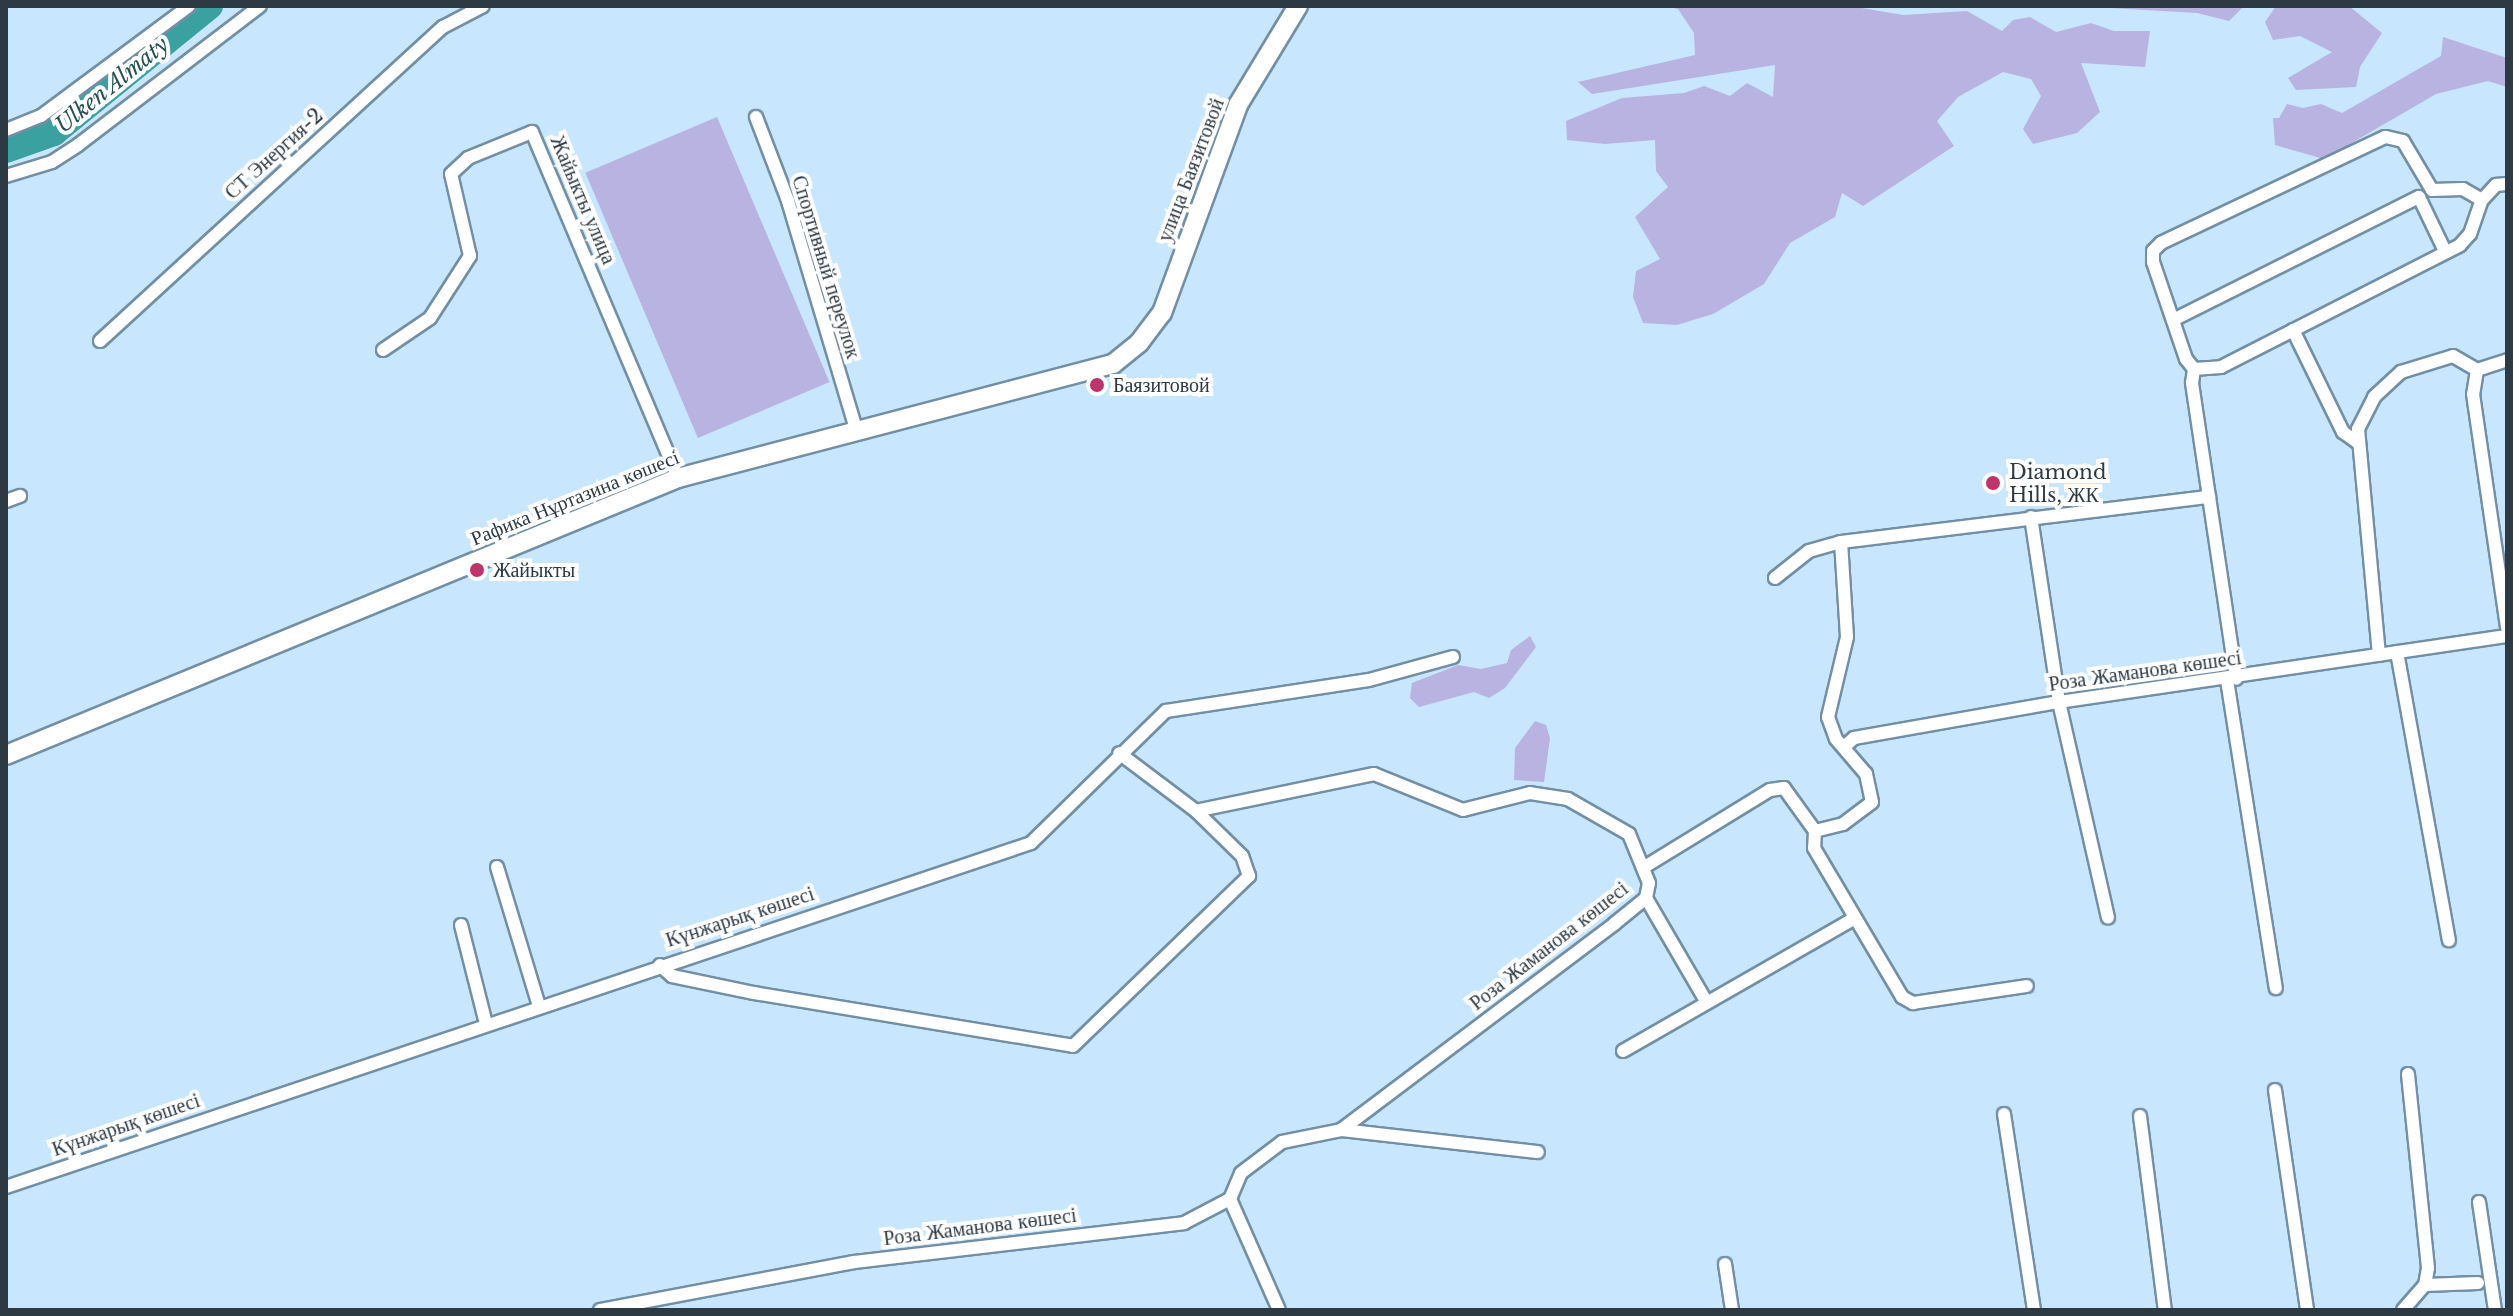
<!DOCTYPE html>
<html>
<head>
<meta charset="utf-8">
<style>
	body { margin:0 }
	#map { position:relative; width:2513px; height:1316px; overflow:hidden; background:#c8e6fe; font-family:"Libre Baskerville",serif }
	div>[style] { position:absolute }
	.green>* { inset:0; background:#b8b3e1; transform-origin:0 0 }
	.river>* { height:26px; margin:-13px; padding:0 13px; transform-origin:13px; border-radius:13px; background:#3aa0a0 }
	.roads { filter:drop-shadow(2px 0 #738fa5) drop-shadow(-2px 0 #738fa5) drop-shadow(0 2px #738fa5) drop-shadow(0 -2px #738fa5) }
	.street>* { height:12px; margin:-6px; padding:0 6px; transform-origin:6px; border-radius:6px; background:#fff }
	.secondary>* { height:18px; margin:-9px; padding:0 9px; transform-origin:9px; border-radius:9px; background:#fff }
	.dots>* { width:22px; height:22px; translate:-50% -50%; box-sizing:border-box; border:4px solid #fff; border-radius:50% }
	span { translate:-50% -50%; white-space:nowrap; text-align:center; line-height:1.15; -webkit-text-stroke:8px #fff; paint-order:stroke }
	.street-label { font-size:20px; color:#2d3943 }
	.poi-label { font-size:20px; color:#2d3943 }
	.left { translate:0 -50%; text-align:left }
	.water-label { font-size:22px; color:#255151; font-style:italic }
	.frame { position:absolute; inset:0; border:8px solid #2d3943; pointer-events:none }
</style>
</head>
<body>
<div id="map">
	<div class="green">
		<i style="clip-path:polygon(1665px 6px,1850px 6px,1903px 15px,1967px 11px,2002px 31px,2013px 20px,2030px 17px,2056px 32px,2091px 23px,2114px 31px,2150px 31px,2145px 67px,2081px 63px,2100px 112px,2077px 133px,2033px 144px,2023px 129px,2041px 96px,2031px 79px,2003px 72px,1958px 97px,1937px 121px,1954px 146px,1863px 206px,1842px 193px,1835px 217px,1790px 243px,1764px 284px,1713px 314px,1677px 325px,1643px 323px,1633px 297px,1636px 271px,1660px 259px,1635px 217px,1668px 187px,1656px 171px,1655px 140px,1605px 144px,1567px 140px,1566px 121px,1622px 98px,1684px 93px,1704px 86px,1730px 96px,1747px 83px,1773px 97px,1775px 65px,1592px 94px,1578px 82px,1695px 55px,1694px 33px,1678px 9px)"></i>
		<i style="clip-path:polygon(2075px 6px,2244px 6px,2229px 21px,2197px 13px)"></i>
		<i style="clip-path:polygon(2276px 6px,2349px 6px,2382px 33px,2360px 67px,2356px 87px,2296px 90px,2288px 78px,2332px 52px,2300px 36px,2273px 40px,2265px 22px)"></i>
		<i style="clip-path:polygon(2443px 37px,2507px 58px,2507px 87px,2488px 81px,2436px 94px,2324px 159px,2275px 145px,2273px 118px,2279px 118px,2287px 104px,2303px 108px,2321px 104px,2342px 113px,2441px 56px)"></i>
		<i style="left:717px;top:117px;width:288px;height:143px;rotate:67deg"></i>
		<i style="clip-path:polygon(1530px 636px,1536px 647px,1505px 688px,1489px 698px,1474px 692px,1419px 707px,1410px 698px,1412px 683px,1458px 665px,1481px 669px,1507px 663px,1511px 650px)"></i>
		<i style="clip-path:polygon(1535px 721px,1546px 725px,1550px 738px,1544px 782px,1514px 780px,1515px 748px)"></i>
	</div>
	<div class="river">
		<i style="left:6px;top:150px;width:51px;rotate:-19.5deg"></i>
		<i style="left:54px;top:133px;width:201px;rotate:-39.1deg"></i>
	</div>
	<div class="roads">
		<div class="street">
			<i style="left:756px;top:117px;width:90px;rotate:69.1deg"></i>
			<i style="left:788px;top:201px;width:238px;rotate:73.4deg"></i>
			<i style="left:6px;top:130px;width:38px;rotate:-22deg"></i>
			<i style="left:41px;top:116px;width:184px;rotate:-36.6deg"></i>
			<i style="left:6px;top:176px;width:48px;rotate:-16.9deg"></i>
			<i style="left:52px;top:162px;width:31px;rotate:-33deg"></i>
			<i style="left:78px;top:145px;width:229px;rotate:-37.4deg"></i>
			<i style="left:2482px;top:200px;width:22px;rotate:-150deg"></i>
			<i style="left:2463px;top:189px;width:31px;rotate:178deg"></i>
			<i style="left:2432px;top:190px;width:57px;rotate:-120.6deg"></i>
			<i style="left:2403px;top:141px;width:18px;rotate:-167deg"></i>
			<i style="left:2385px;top:137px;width:248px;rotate:154.7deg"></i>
			<i style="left:2161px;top:243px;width:11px;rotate:135deg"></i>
			<i style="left:2153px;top:251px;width:11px;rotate:90deg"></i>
			<i style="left:2153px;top:262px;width:102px;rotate:71.2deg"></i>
			<i style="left:2186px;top:359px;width:13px;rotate:51deg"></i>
			<i style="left:2194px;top:369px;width:27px;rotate:-4deg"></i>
			<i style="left:2221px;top:367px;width:268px;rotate:-27deg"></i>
			<i style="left:2460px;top:245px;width:15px;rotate:-48deg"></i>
			<i style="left:2470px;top:234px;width:36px;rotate:-71deg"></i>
			<i style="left:2482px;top:200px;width:21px;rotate:-47deg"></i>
			<i style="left:2496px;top:185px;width:11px;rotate:-5deg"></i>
			<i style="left:2173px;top:320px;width:275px;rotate:-26.6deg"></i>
			<i style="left:2419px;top:197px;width:60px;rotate:64.3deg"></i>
			<i style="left:2293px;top:330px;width:114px;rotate:63.9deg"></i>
			<i style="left:2343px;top:432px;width:17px;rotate:36deg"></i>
			<i style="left:100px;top:341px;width:465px;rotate:-42.5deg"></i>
			<i style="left:443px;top:27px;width:45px;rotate:-27.7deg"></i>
			<i style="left:383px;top:350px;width:57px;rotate:-34.2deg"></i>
			<i style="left:430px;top:318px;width:74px;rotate:-57.2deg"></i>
			<i style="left:470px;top:256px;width:84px;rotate:-103deg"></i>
			<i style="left:451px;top:174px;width:23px;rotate:-43deg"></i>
			<i style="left:468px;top:158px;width:69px;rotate:-22.1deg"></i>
			<i style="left:532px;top:132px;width:376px;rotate:67.1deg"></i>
			<i style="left:2194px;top:369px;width:14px;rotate:98deg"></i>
			<i style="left:2192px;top:383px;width:299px;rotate:81.5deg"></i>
			<i style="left:2477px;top:370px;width:24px;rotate:99deg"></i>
			<i style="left:2473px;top:394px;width:236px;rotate:81.7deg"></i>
			<i style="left:2477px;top:370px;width:32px;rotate:-18deg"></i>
			<i style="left:6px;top:501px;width:15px;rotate:-20deg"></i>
			<i style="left:2031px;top:517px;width:187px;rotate:81.4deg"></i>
			<i style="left:2059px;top:702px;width:221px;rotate:77.2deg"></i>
			<i style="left:1775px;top:578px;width:43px;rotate:-38.5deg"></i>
			<i style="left:1809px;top:551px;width:33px;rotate:-16deg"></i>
			<i style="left:2397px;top:652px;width:293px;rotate:79.8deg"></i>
			<i style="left:2379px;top:655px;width:227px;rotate:-95.3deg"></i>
			<i style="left:2358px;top:429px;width:36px;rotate:-63deg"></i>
			<i style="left:2374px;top:397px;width:37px;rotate:-43deg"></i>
			<i style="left:2401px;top:372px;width:54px;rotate:-17.1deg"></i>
			<i style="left:2453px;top:356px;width:28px;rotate:30deg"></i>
			<i style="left:2227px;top:680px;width:312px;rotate:81deg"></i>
			<i style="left:1844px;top:747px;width:13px;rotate:-42deg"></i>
			<i style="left:1854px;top:738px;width:208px;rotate:-10deg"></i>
			<i style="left:2059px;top:702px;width:453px;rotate:-8.4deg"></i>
			<i style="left:1815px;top:831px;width:17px;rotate:93deg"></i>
			<i style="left:1814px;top:848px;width:173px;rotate:59.4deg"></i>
			<i style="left:1902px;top:997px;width:13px;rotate:29deg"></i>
			<i style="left:1913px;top:1003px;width:115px;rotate:-8.5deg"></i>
			<i style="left:1646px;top:866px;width:145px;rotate:-31.5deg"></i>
			<i style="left:1770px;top:790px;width:14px;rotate:-8deg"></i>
			<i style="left:1784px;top:788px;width:53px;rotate:54.2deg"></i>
			<i style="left:1815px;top:831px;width:29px;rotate:-14deg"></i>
			<i style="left:1843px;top:824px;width:36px;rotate:-37deg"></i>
			<i style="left:1872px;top:802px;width:29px;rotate:-102deg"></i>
			<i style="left:1866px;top:774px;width:46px;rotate:-130.6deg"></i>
			<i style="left:1836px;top:739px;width:23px;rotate:-110deg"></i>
			<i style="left:1828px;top:717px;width:82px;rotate:-76.6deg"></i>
			<i style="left:1847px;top:637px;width:95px;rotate:-93.6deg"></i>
			<i style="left:1841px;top:542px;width:371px;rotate:-7deg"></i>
			<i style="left:497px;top:867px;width:145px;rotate:73.2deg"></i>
			<i style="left:1646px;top:898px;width:121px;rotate:59.8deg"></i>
			<i style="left:461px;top:925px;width:102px;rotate:75.8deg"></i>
			<i style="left:660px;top:965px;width:16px;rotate:43deg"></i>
			<i style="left:672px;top:976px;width:84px;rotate:11.7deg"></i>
			<i style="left:754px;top:993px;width:323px;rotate:9.4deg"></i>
			<i style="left:1073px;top:1046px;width:245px;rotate:-44deg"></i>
			<i style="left:1249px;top:876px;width:21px;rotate:-109deg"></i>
			<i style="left:1242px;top:856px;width:64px;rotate:-135.6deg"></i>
			<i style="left:1196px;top:811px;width:96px;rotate:-143deg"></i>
			<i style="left:1623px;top:1051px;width:267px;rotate:-29.8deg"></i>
			<i style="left:2275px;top:1090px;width:222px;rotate:81.7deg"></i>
			<i style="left:2004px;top:1114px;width:198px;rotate:81.3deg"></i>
			<i style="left:2140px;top:1116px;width:196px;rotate:82.7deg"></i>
			<i style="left:1341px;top:1130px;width:198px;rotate:6.4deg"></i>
			<i style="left:6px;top:1187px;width:1081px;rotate:-18.55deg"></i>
			<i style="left:1031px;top:843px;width:189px;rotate:-44.4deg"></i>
			<i style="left:1166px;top:711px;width:205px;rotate:-8.7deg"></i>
			<i style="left:1369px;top:680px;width:87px;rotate:-15.3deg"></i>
			<i style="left:1230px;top:1199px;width:121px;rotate:66.2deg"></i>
			<i style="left:2479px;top:1202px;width:109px;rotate:81.6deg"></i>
			<i style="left:1725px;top:1264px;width:47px;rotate:81.3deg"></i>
			<i style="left:2425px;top:1285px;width:53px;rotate:-2.2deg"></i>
			<i style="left:600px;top:1310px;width:258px;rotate:-10.7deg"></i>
			<i style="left:854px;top:1262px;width:332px;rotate:-6.7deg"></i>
			<i style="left:1184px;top:1223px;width:52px;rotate:-27.6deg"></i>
			<i style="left:1230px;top:1199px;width:28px;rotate:-67deg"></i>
			<i style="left:1241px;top:1173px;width:51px;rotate:-37.1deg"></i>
			<i style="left:1282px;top:1142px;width:60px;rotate:-11.5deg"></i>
			<i style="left:1341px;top:1130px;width:342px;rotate:-37deg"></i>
			<i style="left:1614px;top:924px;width:41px;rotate:-39.1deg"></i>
			<i style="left:1646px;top:898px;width:15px;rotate:-79deg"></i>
			<i style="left:1649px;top:883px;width:53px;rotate:-112.2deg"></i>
			<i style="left:1629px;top:834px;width:70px;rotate:-150.2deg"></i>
			<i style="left:1568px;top:799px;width:38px;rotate:-171deg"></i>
			<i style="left:1530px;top:793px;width:69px;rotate:165.8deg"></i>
			<i style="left:1463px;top:810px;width:96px;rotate:-158deg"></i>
			<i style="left:1374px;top:774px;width:182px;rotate:168.3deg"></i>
			<i style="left:2403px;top:1310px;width:33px;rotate:-49deg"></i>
			<i style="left:2425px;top:1285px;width:17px;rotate:-80deg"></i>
			<i style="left:2428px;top:1268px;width:195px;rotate:-95.9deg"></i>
		</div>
		<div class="secondary">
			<i style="left:6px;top:755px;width:727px;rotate:-22.4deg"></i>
			<i style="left:678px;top:478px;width:450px;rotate:-14.7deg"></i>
			<i style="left:1113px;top:364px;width:33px;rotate:-39deg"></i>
			<i style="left:1139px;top:343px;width:38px;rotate:-53deg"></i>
			<i style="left:1162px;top:313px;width:221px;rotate:-69.9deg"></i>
			<i style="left:1238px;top:105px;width:116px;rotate:-58.8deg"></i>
		</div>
	</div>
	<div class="dots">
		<i style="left:1097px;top:385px;background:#bf346b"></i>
		<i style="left:1993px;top:483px;background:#bf346b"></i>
		<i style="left:477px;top:570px;background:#bf346b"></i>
	</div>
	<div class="street-label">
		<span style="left:274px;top:154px;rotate:-42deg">СТ Энергия-2</span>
		<span style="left:1191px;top:170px;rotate:-69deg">улица Баязитовой</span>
		<span style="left:583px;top:200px;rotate:67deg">Жайыкты улица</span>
		<span style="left:826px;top:267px;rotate:73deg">Спортивный переулок</span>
		<span style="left:575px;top:498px;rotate:-22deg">Рафика Нұртазина көшесі</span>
		<span style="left:2145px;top:671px;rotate:-8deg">Роза Жаманова көшесі</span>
		<span style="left:740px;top:917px;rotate:-18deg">Күнжарық көшесі</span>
		<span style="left:1549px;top:946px;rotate:-38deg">Роза Жаманова көшесі</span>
		<span style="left:126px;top:1125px;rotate:-19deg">Күнжарық көшесі</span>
		<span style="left:980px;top:1227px;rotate:-7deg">Роза Жаманова көшесі</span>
	</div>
	<div class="poi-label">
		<span class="left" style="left:1113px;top:385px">Баязитовой</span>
		<span class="left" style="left:2009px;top:484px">Diamond<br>Hills, ЖК</span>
		<span class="left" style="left:493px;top:570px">Жайыкты</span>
	</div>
	<div class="water-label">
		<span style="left:112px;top:85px;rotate:-39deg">Ulken Almaty</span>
	</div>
	<div class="frame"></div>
</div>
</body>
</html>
